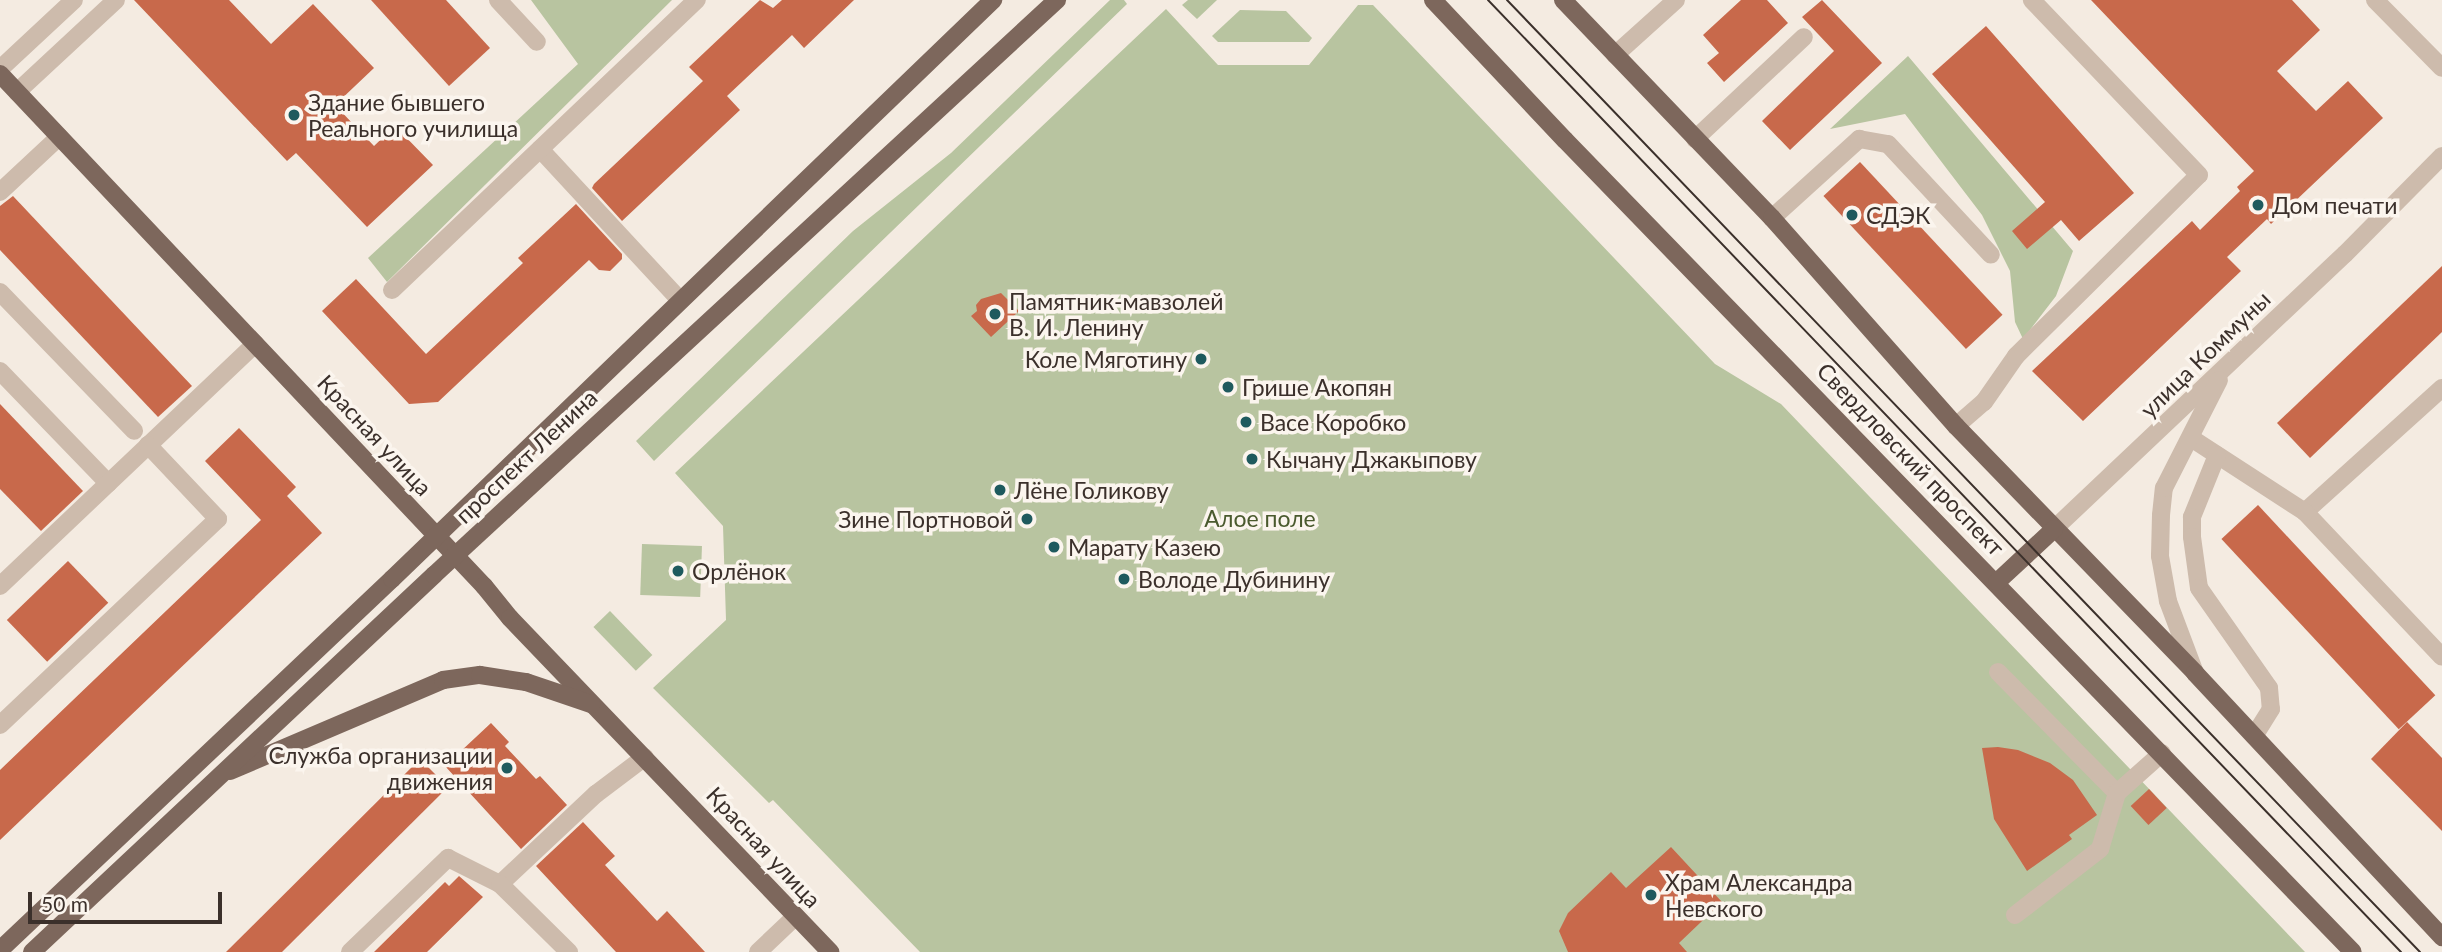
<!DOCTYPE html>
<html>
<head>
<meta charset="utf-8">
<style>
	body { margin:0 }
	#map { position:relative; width:2442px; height:952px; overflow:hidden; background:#f4ebe1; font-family:Lato,sans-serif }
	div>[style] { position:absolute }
	.green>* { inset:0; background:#b8c4a0; transform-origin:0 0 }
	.building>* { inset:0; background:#c8694b; transform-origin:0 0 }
	.minor>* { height:18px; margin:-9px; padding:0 9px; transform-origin:9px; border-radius:9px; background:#cdbbac }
	.major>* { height:18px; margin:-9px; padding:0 9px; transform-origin:9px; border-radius:9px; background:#7d675c }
	.tram>* { height:2px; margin:-1px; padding:0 1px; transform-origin:1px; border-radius:1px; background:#3b302b }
	.dots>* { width:19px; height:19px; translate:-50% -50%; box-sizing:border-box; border:4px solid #fbf5ee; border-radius:50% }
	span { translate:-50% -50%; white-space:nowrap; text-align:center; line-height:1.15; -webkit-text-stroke:7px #fbf5ee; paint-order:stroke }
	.poi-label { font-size:23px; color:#3b302b }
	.left { translate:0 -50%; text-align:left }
	.right { translate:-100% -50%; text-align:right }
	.street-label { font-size:23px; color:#3b302b }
	.park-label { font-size:23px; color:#4a5a2e }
	.scale { position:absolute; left:28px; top:892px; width:194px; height:32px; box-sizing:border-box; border:4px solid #3b302b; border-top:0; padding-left:9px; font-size:21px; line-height:24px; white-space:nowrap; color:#3b302b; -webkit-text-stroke:5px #fbf5ee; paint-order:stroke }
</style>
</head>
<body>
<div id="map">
	<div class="green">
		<i style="clip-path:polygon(531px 0,672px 0,387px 282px,368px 258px,578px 64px)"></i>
		<i style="clip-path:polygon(1110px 0,1124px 0,1127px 4px,654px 461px,636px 441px,853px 231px,951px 153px)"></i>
		<i style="clip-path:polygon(1188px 0,1217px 0,1197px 19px,1182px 5px)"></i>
		<i style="clip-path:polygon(1358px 5px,1373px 5px,1715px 364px,1781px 404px,2305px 952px,920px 952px,773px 800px,769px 803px,653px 688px,726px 620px,723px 526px,675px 473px,1166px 9px,1218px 65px,1309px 65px)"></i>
		<i style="clip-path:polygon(1240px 10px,1286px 11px,1312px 38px,1309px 42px,1218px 42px,1212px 36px)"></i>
		<i style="clip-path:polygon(1908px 56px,2073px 251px,2056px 296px,2023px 339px,2015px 322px,2010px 271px,1982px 215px,1905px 114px,1830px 129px)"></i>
		<i style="left:642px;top:544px;width:60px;height:51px;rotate:2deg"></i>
		<i style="left:610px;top:611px;width:61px;height:23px;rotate:46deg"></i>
	</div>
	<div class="building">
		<i style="clip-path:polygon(134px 0,229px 0,271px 44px,313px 4px,374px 68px,335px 105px,374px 146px,395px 126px,433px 165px,367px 227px,296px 153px,287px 161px)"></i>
		<i style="clip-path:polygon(371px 0,446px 0,490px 48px,449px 86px)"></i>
		<i style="clip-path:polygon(760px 0,773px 8px,782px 0,854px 0,804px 48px,792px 35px,727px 96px,740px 110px,622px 221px,592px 188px,594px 184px,703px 81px,689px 67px)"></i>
		<i style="clip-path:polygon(1741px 0,1767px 0,1788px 23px,1724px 82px,1707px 63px,1719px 53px,1703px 35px)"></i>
		<i style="clip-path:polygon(1822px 0,1882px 63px,1790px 150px,1762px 121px,1834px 51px,1802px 17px)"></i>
		<i style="clip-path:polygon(2091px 0,2292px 0,2320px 30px,2277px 71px,2316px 111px,2348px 81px,2383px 118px,2271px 224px,2267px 219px,2227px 257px,2241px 271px,2083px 421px,2032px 371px,2192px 221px,2200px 230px,2240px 191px,2237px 187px,2254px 171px)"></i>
		<i style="clip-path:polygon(1986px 26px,2134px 193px,2079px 241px,2061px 220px,2027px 249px,2012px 231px,2045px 202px,1932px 74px)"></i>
		<i style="left:1860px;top:162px;width:209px;height:50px;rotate:47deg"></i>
		<i style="clip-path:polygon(13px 196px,192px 386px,158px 417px,0 250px,0 206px)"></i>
		<i style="clip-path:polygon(576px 204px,622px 254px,622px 259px,610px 271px,599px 270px,589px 260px,438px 402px,409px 404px,322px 311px,356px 279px,426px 354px,523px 263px,518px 258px)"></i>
		<i style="clip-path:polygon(2442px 266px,2442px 332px,2310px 458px,2277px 423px)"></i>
		<i style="clip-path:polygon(1001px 293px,1019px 311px,991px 337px,971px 316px,977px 311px,976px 305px,981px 299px)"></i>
		<i style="clip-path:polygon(0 404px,83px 491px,41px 531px,0 489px)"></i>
		<i style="clip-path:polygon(239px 428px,296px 487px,287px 496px,322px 533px,0 840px,0 770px,261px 520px,205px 461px)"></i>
		<i style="left:2258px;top:505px;width:260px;height:50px;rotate:47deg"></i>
		<i style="left:68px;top:561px;width:58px;height:85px;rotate:46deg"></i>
		<i style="clip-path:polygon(2407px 722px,2442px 758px,2442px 831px,2371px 759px)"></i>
		<i style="clip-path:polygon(491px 723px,509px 742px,505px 746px,536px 779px,540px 776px,567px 805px,521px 849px,445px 766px)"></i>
		<i style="clip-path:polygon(1998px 747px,2018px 750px,2050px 763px,2073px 780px,2097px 815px,2069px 835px,2072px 839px,2027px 871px,1994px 819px,1982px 748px)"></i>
		<i style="clip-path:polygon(420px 759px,448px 787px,282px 952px,226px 952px)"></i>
		<i style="left:2149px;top:789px;width:26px;height:25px;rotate:47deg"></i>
		<i style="clip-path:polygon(583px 822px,615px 856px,605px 865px,657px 921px,667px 911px,705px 952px,616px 952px,536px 866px)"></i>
		<i style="clip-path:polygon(1671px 847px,1722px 902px,1679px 943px,1687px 952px,1568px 952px,1559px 931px,1568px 913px,1611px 872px,1626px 888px)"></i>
		<i style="clip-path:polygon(459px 876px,483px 897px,427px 952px,374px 952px,445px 882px,449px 886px)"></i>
	</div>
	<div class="minor">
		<i style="left:498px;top:0;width:57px;rotate:47.1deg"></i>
		<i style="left:2375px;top:0;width:95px;rotate:45.4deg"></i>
		<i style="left:1615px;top:55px;width:82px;rotate:-42deg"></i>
		<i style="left:0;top:69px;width:101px;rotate:-43deg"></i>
		<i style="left:17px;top:92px;width:135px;rotate:-42.9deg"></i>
		<i style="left:1695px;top:139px;width:149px;rotate:-43.1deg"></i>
		<i style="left:540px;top:149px;width:206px;rotate:47.2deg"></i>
		<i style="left:0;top:192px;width:81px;rotate:-43deg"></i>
		<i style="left:1772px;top:218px;width:118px;rotate:-42.2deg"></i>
		<i style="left:1859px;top:139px;width:29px;rotate:10deg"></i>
		<i style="left:1888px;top:144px;width:151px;rotate:47.1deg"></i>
		<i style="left:392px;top:290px;width:421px;rotate:-43.6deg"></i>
		<i style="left:0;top:292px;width:193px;rotate:46deg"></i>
		<i style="left:0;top:371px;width:156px;rotate:46deg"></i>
		<i style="left:2442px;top:388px;width:185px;rotate:137.9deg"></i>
		<i style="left:2305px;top:512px;width:199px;rotate:46.6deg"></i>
		<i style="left:1956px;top:426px;width:37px;rotate:-41deg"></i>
		<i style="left:1984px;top:402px;width:56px;rotate:-55.2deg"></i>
		<i style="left:2016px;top:356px;width:257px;rotate:-44.7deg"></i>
		<i style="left:2199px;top:175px;width:242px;rotate:-133.7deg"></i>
		<i style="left:2191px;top:438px;width:136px;rotate:33deg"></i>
		<i style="left:2217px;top:455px;width:67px;rotate:112deg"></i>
		<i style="left:2192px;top:517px;width:20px;rotate:90deg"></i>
		<i style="left:2192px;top:537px;width:51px;rotate:82.2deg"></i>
		<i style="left:2199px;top:588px;width:122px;rotate:55deg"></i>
		<i style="left:2269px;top:688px;width:21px;rotate:85deg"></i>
		<i style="left:2271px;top:709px;width:32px;rotate:122deg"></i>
		<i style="left:2054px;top:529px;width:400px;rotate:-43.4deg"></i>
		<i style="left:2345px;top:254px;width:138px;rotate:-45.3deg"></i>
		<i style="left:0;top:586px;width:352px;rotate:-43.5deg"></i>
		<i style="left:1998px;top:672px;width:170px;rotate:45.5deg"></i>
		<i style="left:2195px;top:673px;width:77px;rotate:-110.6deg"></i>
		<i style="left:2168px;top:601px;width:46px;rotate:-100.1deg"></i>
		<i style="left:2160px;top:556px;width:41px;rotate:-88.6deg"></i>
		<i style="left:2161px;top:515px;width:27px;rotate:-84deg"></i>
		<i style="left:2164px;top:488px;width:121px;rotate:-63deg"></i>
		<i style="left:0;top:725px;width:300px;rotate:-43.4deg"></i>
		<i style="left:218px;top:519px;width:102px;rotate:-133.4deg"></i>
		<i style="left:500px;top:884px;width:132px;rotate:-43.2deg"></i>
		<i style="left:596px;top:794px;width:61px;rotate:-37.1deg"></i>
		<i style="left:2015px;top:915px;width:108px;rotate:-37.8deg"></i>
		<i style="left:2100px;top:849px;width:59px;rotate:-73.1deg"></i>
		<i style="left:2117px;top:793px;width:60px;rotate:-41.6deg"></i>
		<i style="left:350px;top:952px;width:136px;rotate:-43.8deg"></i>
		<i style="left:448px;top:858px;width:58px;rotate:26.6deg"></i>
		<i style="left:500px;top:884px;width:97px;rotate:44.6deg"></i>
		<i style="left:758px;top:952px;width:52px;rotate:-43.5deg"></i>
	</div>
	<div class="major">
		<i style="left:1433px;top:0;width:192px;rotate:46.7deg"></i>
		<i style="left:1565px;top:140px;width:1131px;rotate:45.86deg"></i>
		<i style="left:1563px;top:0;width:302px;rotate:46.2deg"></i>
		<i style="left:1772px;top:218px;width:278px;rotate:48.5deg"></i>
		<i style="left:1956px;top:426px;width:344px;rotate:45.9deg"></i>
		<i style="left:2195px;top:673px;width:362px;rotate:46.9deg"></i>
		<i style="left:0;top:74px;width:705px;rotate:46.61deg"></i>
		<i style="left:484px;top:586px;width:41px;rotate:50.9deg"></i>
		<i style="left:510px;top:618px;width:463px;rotate:46.2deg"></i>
		<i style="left:1997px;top:582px;width:78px;rotate:-42.9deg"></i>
		<i style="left:230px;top:771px;width:232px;rotate:-23.1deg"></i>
		<i style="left:443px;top:680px;width:37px;rotate:-8deg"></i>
		<i style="left:480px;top:675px;width:47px;rotate:8.7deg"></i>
		<i style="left:526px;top:682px;width:69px;rotate:18.7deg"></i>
		<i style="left:0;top:950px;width:540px;rotate:-43.42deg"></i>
		<i style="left:392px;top:579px;width:835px;rotate:-43.93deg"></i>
		<i style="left:32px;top:952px;width:551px;rotate:-43.16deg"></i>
		<i style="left:434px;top:575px;width:848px;rotate:-42.71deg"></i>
	</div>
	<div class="tram">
		<i style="left:1488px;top:0;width:1319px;rotate:46.2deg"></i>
		<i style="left:1507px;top:0;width:1319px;rotate:46.2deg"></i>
	</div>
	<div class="dots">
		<i style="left:294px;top:115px;background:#1f5a5e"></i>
		<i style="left:2258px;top:205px;background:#1f5a5e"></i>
		<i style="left:1852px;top:215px;background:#1f5a5e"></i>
		<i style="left:995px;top:314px;background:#1f5a5e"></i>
		<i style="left:1201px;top:359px;background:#1f5a5e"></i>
		<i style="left:1228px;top:387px;background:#1f5a5e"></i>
		<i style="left:1246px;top:422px;background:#1f5a5e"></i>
		<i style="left:1252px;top:459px;background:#1f5a5e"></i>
		<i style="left:1000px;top:490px;background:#1f5a5e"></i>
		<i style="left:1027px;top:519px;background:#1f5a5e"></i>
		<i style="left:1054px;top:547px;background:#1f5a5e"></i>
		<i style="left:678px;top:571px;background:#1f5a5e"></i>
		<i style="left:1124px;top:579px;background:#1f5a5e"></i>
		<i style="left:507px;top:768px;background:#1f5a5e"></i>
		<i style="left:1651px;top:895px;background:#1f5a5e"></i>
	</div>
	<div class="poi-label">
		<span class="left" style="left:308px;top:115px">Здание бывшего<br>Реального училища</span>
		<span class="left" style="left:2272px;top:205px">Дом печати</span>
		<span class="left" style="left:1866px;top:215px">СДЭК</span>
		<span class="left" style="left:1009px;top:314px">Памятник-мавзолей<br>В. И. Ленину</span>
		<span class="right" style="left:1187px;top:359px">Коле Мяготину</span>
		<span class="left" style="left:1242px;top:387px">Грише Акопян</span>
		<span class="left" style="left:1260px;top:422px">Васе Коробко</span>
		<span class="left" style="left:1266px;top:459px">Кычану Джакыпову</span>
		<span class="left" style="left:1014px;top:490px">Лёне Голикову</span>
		<span class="right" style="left:1013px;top:519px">Зине Портновой</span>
		<span class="left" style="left:1068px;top:547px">Марату Казею</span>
		<span class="left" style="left:692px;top:571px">Орлёнок</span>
		<span class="left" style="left:1138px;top:579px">Володе Дубинину</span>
		<span class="right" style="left:493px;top:768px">Служба организации<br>движения</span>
		<span class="left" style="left:1665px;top:895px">Храм Александра<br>Невского</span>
	</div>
	<div class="street-label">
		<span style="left:2205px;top:354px;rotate:-44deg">улица Коммуны</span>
		<span style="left:375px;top:435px;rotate:47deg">Красная улица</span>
		<span style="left:526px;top:456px;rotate:-43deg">проспект Ленина</span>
		<span style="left:1911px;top:459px;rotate:46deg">Свердловский проспект</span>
		<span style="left:764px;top:847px;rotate:47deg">Красная улица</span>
	</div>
	<div class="park-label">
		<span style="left:1260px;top:518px">Алое поле</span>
	</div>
	<div class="scale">50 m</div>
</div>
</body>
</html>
